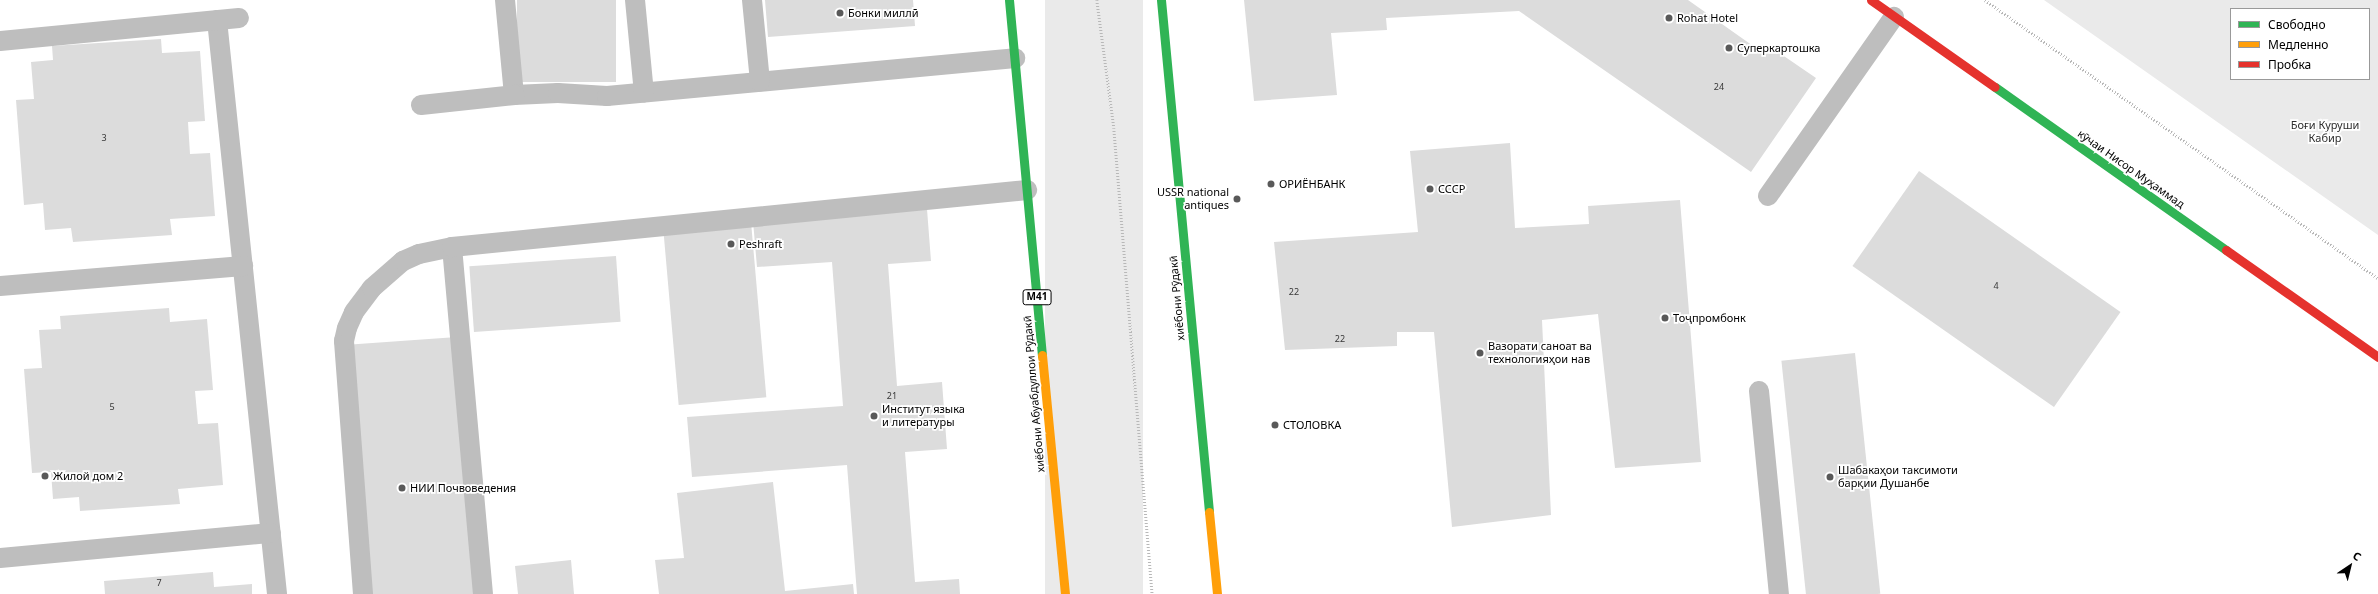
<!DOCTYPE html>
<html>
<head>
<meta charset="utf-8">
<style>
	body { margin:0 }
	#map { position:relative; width:2378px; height:594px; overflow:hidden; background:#fff; font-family:"Noto Sans",sans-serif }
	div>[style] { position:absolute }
	.green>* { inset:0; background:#eaeaea; transform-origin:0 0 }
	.building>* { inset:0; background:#dcdcdc; transform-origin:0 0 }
	.path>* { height:2.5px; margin-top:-1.25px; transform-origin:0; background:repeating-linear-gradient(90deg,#b8b8b8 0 1px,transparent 0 3px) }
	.lane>* { height:20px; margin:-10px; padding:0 10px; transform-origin:10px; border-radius:10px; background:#bebebe }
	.fast>* { height:9px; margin:-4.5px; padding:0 4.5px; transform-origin:4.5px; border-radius:4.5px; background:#30b455 }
	.slow>* { height:9px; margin:-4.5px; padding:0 4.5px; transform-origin:4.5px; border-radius:4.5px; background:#ff9f0a }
	.jam>* { height:9px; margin:-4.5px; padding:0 4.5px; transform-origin:4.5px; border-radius:4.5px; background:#e5322d }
	.dots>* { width:11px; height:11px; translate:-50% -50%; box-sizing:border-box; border:2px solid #fff; border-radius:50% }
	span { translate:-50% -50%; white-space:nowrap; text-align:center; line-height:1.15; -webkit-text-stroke:3.5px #fff; paint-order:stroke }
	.number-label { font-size:9px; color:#373737 }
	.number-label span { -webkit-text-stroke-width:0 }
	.shield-label span { padding:1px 3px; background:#fff; border:1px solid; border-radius:3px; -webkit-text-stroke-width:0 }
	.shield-label { font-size:10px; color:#000; font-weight:700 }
	.poi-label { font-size:11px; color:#000 }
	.left { translate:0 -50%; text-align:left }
	.right { translate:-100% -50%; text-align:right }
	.park-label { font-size:11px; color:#2f2f2f }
	.street-label { font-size:11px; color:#000 }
	.legend { position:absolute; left:2230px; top:8px; width:140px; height:72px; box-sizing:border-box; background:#fff; border:1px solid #999; margin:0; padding:5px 7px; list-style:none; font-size:12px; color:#000 }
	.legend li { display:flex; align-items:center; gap:8px; height:20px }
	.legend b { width:20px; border:1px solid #999 }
	.north { position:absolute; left:2330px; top:546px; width:40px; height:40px; -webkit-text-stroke:3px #fff; paint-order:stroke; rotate:35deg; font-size:11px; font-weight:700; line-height:16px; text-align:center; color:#000 }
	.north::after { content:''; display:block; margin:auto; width:14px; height:18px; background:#000; clip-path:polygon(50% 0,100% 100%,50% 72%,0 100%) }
</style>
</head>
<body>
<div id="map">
	<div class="green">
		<i style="left:1045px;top:0;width:98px;height:596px"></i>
		<i style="clip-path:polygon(evenodd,2044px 0,2378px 0,2378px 235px,2044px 0,2231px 9px,2369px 9px,2369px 79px,2231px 79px,2231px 9px)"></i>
	</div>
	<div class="building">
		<i style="left:517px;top:0;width:99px;height:82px"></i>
		<i style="clip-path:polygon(765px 0,913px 0,915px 26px,768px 37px)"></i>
		<i style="clip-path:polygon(1244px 0,1688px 0,1763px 53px,1768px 45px,1816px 78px,1751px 172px,1519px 11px,1386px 18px,1387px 30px,1331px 33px,1337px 95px,1254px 101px)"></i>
		<i style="clip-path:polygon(161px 39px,162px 53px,200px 51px,205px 121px,188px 122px,190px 154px,210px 153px,215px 216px,170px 219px,172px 235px,73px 242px,71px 228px,45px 230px,43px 203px,24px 205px,16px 100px,34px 99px,31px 62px,53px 60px,52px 46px)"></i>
		<i style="clip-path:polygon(1510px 143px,1515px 228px,1589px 224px,1588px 206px,1680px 200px,1701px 462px,1615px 468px,1598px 314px,1542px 320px,1551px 515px,1452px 527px,1434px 332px,1397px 332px,1397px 346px,1285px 350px,1274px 242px,1418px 232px,1410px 151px)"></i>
		<i style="left:1919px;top:171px;width:246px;height:116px;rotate:35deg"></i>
		<i style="clip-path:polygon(927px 209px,931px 261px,888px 264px,897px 386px,942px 382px,947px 449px,905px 452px,915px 582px,959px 579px,960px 594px,857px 594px,847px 465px,692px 477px,687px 417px,843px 406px,832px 262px,757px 267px,753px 221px)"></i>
		<i style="left:751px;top:222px;width:176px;height:88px;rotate:85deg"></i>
		<i style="left:616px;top:256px;width:66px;height:147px;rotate:86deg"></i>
		<i style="clip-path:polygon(169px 308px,170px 322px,207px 319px,213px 390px,195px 391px,198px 424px,218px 423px,223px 485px,178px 489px,180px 504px,80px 511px,79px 497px,53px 499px,51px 472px,32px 473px,24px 369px,42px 368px,39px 330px,61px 329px,60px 316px)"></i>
		<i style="left:457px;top:337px;width:258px;height:106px;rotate:86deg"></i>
		<i style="left:1855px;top:353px;width:242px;height:74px;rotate:84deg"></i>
		<i style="clip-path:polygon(773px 482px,785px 591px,853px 584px,854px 594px,659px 594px,655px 560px,684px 558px,677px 493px)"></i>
		<i style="clip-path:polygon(571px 560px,574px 594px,518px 594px,515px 566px)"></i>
		<i style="clip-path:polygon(213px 572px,214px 587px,252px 584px,252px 594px,105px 594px,104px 581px)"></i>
	</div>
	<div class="path">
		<i style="left:1097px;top:0;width:129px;rotate:82.4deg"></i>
		<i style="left:1114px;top:128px;width:468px;rotate:85.3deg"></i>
		<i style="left:1985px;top:0;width:481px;rotate:35.3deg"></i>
	</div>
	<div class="lane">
		<i style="left:505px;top:0;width:95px;rotate:84.6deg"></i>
		<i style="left:514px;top:95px;width:44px;rotate:-2.6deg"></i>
		<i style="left:558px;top:93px;width:49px;rotate:3.5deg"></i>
		<i style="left:607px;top:96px;width:410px;rotate:-5.3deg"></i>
		<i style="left:635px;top:0;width:93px;rotate:84.5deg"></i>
		<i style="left:752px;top:0;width:82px;rotate:84.4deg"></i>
		<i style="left:217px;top:20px;width:577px;rotate:84.03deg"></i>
		<i style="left:0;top:41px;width:240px;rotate:-5.5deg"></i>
		<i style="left:421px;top:105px;width:94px;rotate:-6.1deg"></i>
		<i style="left:1768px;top:196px;width:219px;rotate:-54.9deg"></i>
		<i style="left:452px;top:247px;width:348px;rotate:84.9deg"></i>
		<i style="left:0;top:286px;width:244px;rotate:-4.7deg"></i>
		<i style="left:1759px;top:391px;width:204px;rotate:84.4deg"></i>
		<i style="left:0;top:558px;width:272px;rotate:-5.3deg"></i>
		<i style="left:363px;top:594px;width:254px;rotate:-94.3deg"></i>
		<i style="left:344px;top:341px;width:13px;rotate:-77deg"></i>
		<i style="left:347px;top:328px;width:17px;rotate:-66deg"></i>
		<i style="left:354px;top:312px;width:30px;rotate:-53deg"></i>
		<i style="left:372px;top:288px;width:41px;rotate:-41.1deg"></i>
		<i style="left:403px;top:261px;width:17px;rotate:-24deg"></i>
		<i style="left:419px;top:254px;width:34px;rotate:-12deg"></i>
		<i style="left:452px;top:247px;width:578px;rotate:-5.66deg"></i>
	</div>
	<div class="fast">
		<i style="left:1009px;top:0;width:357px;rotate:84.7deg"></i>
		<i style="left:1161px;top:0;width:514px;rotate:84.64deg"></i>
		<i style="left:1995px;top:87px;width:283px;rotate:35.2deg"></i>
	</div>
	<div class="slow">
		<i style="left:1042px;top:355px;width:240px;rotate:84.5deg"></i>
		<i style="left:1209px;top:512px;width:82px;rotate:84.4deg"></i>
	</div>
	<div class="jam">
		<i style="left:1871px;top:0;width:151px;rotate:35.1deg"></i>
		<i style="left:2226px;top:250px;width:186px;rotate:35.1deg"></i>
	</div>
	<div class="dots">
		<i style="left:840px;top:13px;background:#595959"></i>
		<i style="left:1669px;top:18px;background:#595959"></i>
		<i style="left:1729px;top:48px;background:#595959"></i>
		<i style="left:1271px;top:184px;background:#595959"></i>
		<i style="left:1430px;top:189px;background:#595959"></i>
		<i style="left:1237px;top:199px;background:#595959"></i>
		<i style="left:731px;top:244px;background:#595959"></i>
		<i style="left:1665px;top:318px;background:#595959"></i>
		<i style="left:1480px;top:353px;background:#595959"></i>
		<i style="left:874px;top:416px;background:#595959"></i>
		<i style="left:1275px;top:425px;background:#595959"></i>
		<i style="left:45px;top:476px;background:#595959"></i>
		<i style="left:1830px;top:477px;background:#595959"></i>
		<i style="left:402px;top:488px;background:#595959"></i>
	</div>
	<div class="number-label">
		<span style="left:1719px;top:87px">24</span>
		<span style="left:104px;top:138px">3</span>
		<span style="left:1996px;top:286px">4</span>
		<span style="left:1294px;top:292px">22</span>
		<span style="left:1340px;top:339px">22</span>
		<span style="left:892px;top:396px">21</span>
		<span style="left:112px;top:407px">5</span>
		<span style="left:159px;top:583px">7</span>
	</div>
	<div class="shield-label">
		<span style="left:1037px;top:297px">M41</span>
	</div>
	<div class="poi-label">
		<span class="left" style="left:848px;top:13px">Бонки миллӣ</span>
		<span class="left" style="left:1677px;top:18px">Rohat Hotel</span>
		<span class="left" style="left:1737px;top:48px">Суперкартошка</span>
		<span class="left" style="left:1279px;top:184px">ОРИЁНБАНК</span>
		<span class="left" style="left:1438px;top:189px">СССР</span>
		<span class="right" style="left:1229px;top:199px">USSR national<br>antiques</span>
		<span class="left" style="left:739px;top:244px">Peshraft</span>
		<span class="left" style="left:1673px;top:318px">Тоҷпромбонк</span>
		<span class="left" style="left:1488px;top:353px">Вазорати саноат ва<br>технологияҳои нав</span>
		<span class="left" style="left:882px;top:416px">Институт языка<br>и литературы</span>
		<span class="left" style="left:1283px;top:425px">СТОЛОВКА</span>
		<span class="left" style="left:1838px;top:477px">Шабакаҳои таксимоти<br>барқии Душанбе</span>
		<span class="left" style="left:53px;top:476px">Жилой дом 2</span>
		<span class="left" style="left:410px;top:488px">НИИ Почвоведения</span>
	</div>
	<div class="park-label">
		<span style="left:2325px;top:132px">Боғи Куруши<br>Кабир</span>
	</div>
	<div class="street-label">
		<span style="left:2131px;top:169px;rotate:35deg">кӯчаи Нисор Муҳаммад</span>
		<span style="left:1177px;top:298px;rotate:-95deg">хиёбони Рӯдакӣ</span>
		<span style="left:1034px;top:394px;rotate:-95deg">хиёбони Абуабдуллои Рӯдакӣ</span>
	</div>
	<ul class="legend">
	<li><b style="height:5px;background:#30b455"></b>Свободно</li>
	<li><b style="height:5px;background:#ff9f0a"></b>Медленно</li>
	<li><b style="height:5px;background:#e5322d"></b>Пробка</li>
	</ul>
	<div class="north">С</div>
</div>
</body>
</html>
